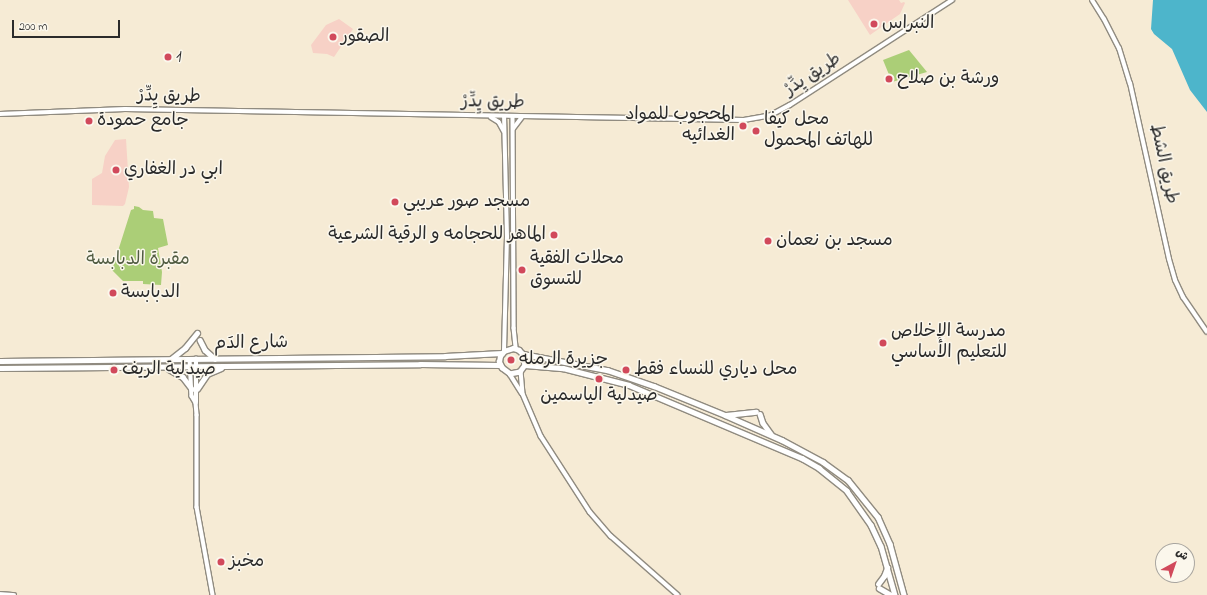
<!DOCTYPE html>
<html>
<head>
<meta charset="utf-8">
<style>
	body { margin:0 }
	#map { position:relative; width:1207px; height:595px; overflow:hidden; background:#f6ebd5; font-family:"Indie Flower","Playpen Sans Arabic",sans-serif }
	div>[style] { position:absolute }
	.built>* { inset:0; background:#f7d1c6 }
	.green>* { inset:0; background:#abce77 }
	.water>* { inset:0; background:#4db5cb }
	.roads { filter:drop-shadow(1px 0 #908b80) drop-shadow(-1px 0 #908b80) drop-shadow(0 1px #908b80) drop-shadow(0 -1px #908b80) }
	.tertiary>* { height:3.5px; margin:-1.75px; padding:0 1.75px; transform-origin:1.75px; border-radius:1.75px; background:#fff }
	.secondary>* { height:4px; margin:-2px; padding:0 2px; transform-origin:2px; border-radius:2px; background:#fff }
	.primary>* { height:4.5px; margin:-2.25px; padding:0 2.25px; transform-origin:2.25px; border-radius:2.25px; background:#fff }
	.dots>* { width:11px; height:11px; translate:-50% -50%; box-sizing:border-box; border:2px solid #fbf7ec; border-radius:50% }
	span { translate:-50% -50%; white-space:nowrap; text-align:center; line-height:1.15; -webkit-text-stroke:3px #fbf7ec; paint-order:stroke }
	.poi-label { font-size:18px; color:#2b2b2b }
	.left { translate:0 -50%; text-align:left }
	.right { translate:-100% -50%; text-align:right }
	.street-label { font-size:18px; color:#2b2b2b }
	.park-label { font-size:18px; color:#515c42 }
	.north { position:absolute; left:1155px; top:543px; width:40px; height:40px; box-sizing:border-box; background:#fbf7ec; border:1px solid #a8a59f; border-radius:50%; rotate:40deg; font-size:11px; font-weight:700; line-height:16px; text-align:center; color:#2b2b2b }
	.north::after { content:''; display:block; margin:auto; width:14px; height:18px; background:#d1495b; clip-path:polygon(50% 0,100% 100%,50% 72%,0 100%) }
	.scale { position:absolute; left:12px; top:20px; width:108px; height:18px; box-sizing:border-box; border:2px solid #2b2b2b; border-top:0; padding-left:5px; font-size:12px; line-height:14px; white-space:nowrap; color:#2b2b2b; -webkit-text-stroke:3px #fbf7ec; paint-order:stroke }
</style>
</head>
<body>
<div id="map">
	<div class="built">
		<i style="clip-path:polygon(848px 0,899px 0,901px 3px,904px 2px,905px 3px,900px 14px,870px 35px)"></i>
		<i style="clip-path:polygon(339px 19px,353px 29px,334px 57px,327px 54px,313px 53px,311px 45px,326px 25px)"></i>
		<i style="clip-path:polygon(126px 139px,129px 187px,125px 204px,123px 206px,92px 205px,92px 179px,102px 173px,105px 156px,115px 140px)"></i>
	</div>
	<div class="green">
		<i style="clip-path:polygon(909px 50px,927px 72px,892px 82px,883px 60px)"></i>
		<i style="clip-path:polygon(134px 206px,139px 207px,143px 210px,153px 211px,154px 218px,163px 219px,168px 245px,158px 248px,162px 272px,161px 285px,143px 284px,143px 281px,123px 281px,112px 270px,131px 210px,134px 209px)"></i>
	</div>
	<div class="water">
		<i style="clip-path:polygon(1153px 0,1207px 0,1207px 112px,1190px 90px,1172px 49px,1154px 34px,1151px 29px)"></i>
	</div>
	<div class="roads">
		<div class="tertiary">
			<i style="left:0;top:114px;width:125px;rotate:-2.3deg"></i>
			<i style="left:125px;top:109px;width:619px;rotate:1.02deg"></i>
			<i style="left:744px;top:120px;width:27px;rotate:-10deg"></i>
			<i style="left:771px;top:115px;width:21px;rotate:-28deg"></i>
			<i style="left:790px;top:105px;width:193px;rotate:-32.9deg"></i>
			<i style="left:491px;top:117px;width:9px;rotate:32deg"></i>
			<i style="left:499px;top:122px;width:10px;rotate:61deg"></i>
			<i style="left:513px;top:117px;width:211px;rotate:89.7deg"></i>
			<i style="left:514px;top:328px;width:20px;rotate:84deg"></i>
			<i style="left:513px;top:129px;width:15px;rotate:-53deg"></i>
			<i style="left:504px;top:351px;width:114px;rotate:-88.5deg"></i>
			<i style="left:507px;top:237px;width:120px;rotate:-91.4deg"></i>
			<i style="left:190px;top:359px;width:37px;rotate:87deg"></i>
			<i style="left:192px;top:396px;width:8px;rotate:60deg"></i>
			<i style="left:196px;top:403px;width:12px;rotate:85deg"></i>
			<i style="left:197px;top:415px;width:92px;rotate:90deg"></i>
			<i style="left:197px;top:507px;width:89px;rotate:79.7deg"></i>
			<i style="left:521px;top:371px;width:23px;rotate:85deg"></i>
			<i style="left:523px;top:394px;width:46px;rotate:66.8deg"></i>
			<i style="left:541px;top:436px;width:90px;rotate:57.2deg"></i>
			<i style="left:590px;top:512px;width:32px;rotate:49deg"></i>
			<i style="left:611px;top:536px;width:89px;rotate:41.4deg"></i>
			<i style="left:510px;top:374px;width:22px;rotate:58deg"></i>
			<i style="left:196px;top:402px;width:43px;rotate:-90deg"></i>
			<i style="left:0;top:594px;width:14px;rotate:4deg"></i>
		</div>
		<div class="secondary">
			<i style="left:1092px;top:0;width:22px;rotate:58deg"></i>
			<i style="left:1104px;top:19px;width:33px;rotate:63deg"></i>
			<i style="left:1119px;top:48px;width:37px;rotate:73deg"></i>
			<i style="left:1130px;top:83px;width:180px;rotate:77.5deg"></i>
			<i style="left:1169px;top:259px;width:22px;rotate:74deg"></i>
			<i style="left:1175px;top:280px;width:19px;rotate:65deg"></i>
			<i style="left:1183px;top:297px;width:42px;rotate:55.6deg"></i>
		</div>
		<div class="primary">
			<i style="left:200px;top:340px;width:11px;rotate:63deg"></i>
			<i style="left:205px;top:350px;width:13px;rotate:42deg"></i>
			<i style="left:523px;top:354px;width:11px;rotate:80deg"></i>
			<i style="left:525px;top:365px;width:9px;rotate:126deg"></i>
			<i style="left:520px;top:372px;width:10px;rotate:169deg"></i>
			<i style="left:510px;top:374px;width:10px;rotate:-143deg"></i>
			<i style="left:502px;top:368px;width:7px;rotate:-117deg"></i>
			<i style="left:499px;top:362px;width:6px;rotate:-81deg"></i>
			<i style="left:500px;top:356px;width:6px;rotate:-51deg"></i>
			<i style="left:504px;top:351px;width:9px;rotate:-18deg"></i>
			<i style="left:513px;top:348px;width:6px;rotate:18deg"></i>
			<i style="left:519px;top:350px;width:6px;rotate:45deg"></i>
			<i style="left:523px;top:354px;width:86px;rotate:10.8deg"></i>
			<i style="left:607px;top:370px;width:50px;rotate:18.8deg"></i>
			<i style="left:654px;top:386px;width:77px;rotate:22.2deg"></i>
			<i style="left:725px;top:415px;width:62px;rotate:23.7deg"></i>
			<i style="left:782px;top:440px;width:47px;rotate:28.2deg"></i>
			<i style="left:823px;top:462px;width:31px;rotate:36deg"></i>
			<i style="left:848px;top:480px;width:48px;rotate:51deg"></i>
			<i style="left:878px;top:517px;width:30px;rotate:66deg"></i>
			<i style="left:890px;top:544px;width:53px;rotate:74.6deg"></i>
			<i style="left:171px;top:359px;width:18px;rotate:-38deg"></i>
			<i style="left:185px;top:348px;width:19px;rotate:-51deg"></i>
			<i style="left:0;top:361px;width:445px;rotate:-0.6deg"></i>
			<i style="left:445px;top:356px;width:57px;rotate:-3deg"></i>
			<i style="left:525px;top:365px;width:38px;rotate:5deg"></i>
			<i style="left:563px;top:368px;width:68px;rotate:14.4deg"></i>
			<i style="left:629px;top:385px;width:188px;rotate:22.9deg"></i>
			<i style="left:802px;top:458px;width:20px;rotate:30deg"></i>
			<i style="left:819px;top:468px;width:36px;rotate:39deg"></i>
			<i style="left:847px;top:491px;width:42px;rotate:54.8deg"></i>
			<i style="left:871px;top:525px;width:23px;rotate:65deg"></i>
			<i style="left:881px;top:546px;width:51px;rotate:74.1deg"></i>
			<i style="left:0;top:368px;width:420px;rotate:-0.5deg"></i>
			<i style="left:420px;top:364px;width:80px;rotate:0.7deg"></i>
			<i style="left:169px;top:369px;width:16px;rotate:30deg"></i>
			<i style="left:183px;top:377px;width:15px;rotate:53deg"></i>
			<i style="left:197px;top:389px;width:18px;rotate:-56deg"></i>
			<i style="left:207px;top:374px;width:15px;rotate:-23deg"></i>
			<i style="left:760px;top:414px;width:9px;rotate:72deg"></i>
			<i style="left:763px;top:423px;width:14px;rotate:54deg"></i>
			<i style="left:726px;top:415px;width:30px;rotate:-6deg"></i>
			<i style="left:878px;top:584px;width:10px;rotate:-53deg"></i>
			<i style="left:884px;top:576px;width:9px;rotate:-69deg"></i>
			<i style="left:879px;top:588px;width:14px;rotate:30deg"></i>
		</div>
	</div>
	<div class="dots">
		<i style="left:874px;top:24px;background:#d1495b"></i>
		<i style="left:333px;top:37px;background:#d1495b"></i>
		<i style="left:168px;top:57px;background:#d1495b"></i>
		<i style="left:889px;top:79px;background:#d1495b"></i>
		<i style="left:89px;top:121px;background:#d1495b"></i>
		<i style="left:743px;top:126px;background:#d1495b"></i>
		<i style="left:756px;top:131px;background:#d1495b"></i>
		<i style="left:116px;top:170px;background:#d1495b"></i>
		<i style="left:395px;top:202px;background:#d1495b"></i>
		<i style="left:554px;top:235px;background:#d1495b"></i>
		<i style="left:768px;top:241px;background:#d1495b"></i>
		<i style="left:522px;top:270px;background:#d1495b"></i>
		<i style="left:113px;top:293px;background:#d1495b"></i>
		<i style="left:883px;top:343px;background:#d1495b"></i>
		<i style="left:511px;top:360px;background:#d1495b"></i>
		<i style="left:114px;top:370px;background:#d1495b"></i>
		<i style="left:626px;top:370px;background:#d1495b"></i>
		<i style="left:599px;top:379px;background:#d1495b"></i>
		<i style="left:221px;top:562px;background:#d1495b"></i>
	</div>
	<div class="poi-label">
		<span class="left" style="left:882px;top:24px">النبراس</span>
		<span class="left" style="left:341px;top:37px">الصقور</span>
		<span class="left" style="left:176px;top:57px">1</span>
		<span class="left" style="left:897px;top:79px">ورشة بن صلاح</span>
		<span class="right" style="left:735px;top:126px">المحجوب للمواد<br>الغدائيه</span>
		<span class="left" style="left:97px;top:121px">جامع حمودة</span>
		<span class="left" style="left:764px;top:131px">محل كيفا<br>للهاتف المحمول</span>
		<span class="left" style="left:124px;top:170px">ابي در الغفاري</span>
		<span class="left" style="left:403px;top:202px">مسجد صور عريبي</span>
		<span class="right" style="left:546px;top:235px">الماهر للحجامه و الرقية الشرعية</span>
		<span class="left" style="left:776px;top:241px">مسجد بن نعمان</span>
		<span class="left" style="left:530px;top:270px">محلات الفقية<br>للتسوق</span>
		<span class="left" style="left:121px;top:293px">الدبابسة</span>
		<span class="left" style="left:891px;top:343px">مدرسة الإخلاص<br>للتعليم الأساسي</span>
		<span class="left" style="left:519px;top:360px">جزيرة الرمله</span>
		<span class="left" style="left:122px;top:370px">صيدلية الريف</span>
		<span class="left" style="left:634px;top:370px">محل دياري للنساء فقط</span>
		<span style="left:599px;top:396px">صيدلية الياسمين</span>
		<span class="left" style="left:229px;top:562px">مخبز</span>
	</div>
	<div class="street-label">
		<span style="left:813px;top:75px;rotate:-33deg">طريق يِدِّرْ</span>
		<span style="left:169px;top:97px;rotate:1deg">طريق يِدِّرْ</span>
		<span style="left:493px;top:103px;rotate:1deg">طريق يِدِّرْ</span>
		<span style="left:1163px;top:164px;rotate:78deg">طريق الشط</span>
		<span style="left:251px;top:344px;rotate:-1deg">شارع الدَم</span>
	</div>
	<div class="park-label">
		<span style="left:138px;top:260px">مقبرة الدبابسة</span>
	</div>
	<div class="north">ش</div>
	<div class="scale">200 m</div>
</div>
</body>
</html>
